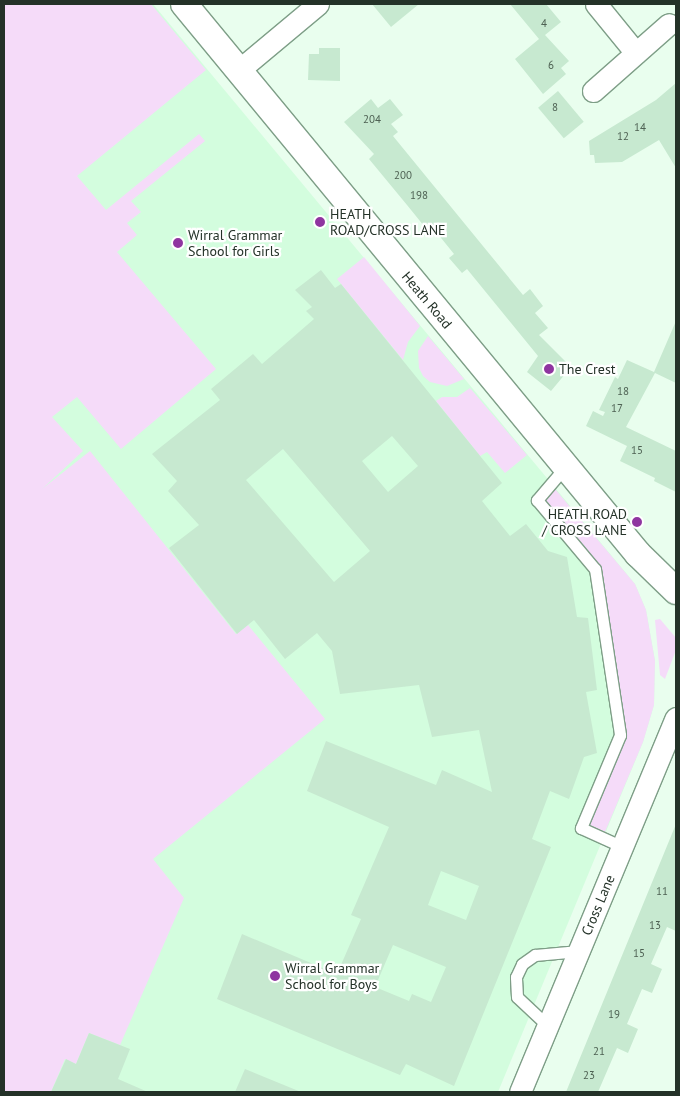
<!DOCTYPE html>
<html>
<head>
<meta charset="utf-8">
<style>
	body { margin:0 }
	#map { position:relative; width:680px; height:1096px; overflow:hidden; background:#e9feee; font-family:"PT Sans",sans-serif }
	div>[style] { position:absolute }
	.built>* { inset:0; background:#d3fdde }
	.green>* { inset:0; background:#f5dbf9 }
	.building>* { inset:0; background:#c7e9d0; transform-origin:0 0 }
	.roads { filter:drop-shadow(1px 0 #7e9e87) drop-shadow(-1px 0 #7e9e87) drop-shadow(0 1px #7e9e87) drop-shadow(0 -1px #7e9e87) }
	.service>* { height:11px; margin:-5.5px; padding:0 5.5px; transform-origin:5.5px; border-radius:5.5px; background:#fff }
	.minor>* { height:21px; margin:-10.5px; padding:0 10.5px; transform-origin:10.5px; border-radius:10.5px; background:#fff }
	.tertiary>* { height:26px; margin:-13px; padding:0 13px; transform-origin:13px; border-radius:13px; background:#fff }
	.dots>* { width:14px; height:14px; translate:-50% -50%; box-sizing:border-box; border:2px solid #fff; border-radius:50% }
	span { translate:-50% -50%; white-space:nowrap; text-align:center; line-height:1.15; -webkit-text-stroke:4.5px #fff; paint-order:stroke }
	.number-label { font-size:11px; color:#4d6052 }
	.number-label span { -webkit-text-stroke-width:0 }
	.poi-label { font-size:14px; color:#243228 }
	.left { translate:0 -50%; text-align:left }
	.right { translate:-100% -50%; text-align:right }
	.street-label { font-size:14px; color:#243228 }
	.frame { position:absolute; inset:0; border:5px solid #243228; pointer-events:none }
</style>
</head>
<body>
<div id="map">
	<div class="built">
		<i style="clip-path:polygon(4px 4px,153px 4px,635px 584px,646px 610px,655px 661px,654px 705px,643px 742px,498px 1092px,4px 1092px)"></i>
	</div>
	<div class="green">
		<i style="clip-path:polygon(4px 4px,151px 4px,206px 70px,77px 176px,106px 210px,199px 134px,205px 141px,131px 201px,141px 212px,127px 223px,137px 235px,117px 252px,216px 369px,121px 449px,77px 397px,52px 417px,83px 451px,42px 489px,90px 451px,236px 634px,248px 625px,325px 719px,153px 859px,184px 898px,120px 1045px,89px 1033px,76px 1064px,65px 1059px,51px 1092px,4px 1092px)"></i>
		<i style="clip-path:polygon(364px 257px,420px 326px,408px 342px,403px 360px,337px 279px)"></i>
		<i style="clip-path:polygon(428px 336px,464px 379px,447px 386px,430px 382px,423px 376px,419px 368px,418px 351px)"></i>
		<i style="clip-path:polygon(470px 388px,527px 455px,505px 473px,487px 452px,480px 456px,436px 401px,442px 397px,457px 397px)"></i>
		<i style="clip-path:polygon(550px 483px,635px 584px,646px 610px,655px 661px,654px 705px,643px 742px,605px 832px,586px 824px,617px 753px,599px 571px,544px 503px,542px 494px)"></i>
		<i style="clip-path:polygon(660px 619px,676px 638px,676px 650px,665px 679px,660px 675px,655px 620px)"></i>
	</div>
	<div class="building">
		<i style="clip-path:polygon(372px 4px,419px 4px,391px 27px)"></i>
		<i style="clip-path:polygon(510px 4px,546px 4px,561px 22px,545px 35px,569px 61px,561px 68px,566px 74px,543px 94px,515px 59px,539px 39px)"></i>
		<i style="clip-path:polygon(319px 48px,340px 48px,340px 81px,308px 80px,309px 54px,319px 54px)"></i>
		<i style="clip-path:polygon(676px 83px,676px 168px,659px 140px,622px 162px,595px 163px,594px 155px,590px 155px,589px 141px,656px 100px)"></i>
		<i style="left:558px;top:91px;width:40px;height:26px;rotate:50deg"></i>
		<i style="clip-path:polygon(371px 99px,378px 108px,390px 99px,403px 115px,391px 124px,398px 132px,393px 136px,523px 295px,530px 289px,543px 306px,535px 313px,548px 328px,539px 335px,571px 367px,551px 391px,527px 372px,538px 356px,467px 269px,462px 273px,449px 258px,454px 254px,429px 223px,424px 226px,407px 205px,369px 159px,374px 154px,344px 122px)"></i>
		<i style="clip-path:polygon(evenodd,321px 270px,335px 288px,341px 284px,502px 483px,482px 501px,510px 536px,526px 524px,548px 551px,567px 557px,577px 617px,588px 618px,597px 690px,586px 692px,597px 753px,584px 757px,569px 799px,550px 791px,532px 839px,551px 847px,454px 1086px,406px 1064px,400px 1075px,217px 999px,242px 934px,337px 974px,361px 919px,351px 915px,389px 827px,307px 791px,326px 741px,436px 785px,442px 770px,492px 792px,479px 730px,432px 737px,419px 685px,340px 694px,332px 651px,317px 633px,285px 659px,254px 620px,237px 634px,169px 548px,199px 525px,168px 491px,177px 481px,152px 454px,220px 400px,211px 389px,253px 354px,262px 364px,314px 319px,306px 311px,312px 307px,295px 290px,321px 270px,392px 436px,418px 466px,388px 492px,362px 461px,392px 436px,321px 270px,283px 449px,370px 551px,334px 582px,246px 480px,283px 449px,321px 270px,441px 871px,479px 886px,466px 920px,428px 905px,441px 871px,321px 270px,393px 945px,446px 967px,431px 1002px,412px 994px,409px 1001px,375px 987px,393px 945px)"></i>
		<i style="clip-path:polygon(676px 321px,676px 383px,655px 373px,626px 427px,676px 451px,676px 492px,654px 481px,655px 478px,620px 461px,627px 446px,586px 426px,593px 411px,603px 416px,605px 412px,599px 410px,615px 377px,618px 379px,627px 360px,654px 372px)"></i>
		<i style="clip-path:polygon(676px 824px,676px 931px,667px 927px,651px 964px,662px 969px,652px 993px,642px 989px,627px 1024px,638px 1029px,628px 1053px,617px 1048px,598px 1092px,566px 1092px)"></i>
		<i style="clip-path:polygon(89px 1033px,130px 1049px,118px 1079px,148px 1092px,51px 1092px,66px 1059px,76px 1064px)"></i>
		<i style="clip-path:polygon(245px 1069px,301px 1092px,235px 1092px)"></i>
	</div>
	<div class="roads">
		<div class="service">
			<i style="left:566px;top:466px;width:45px;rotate:130.5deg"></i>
			<i style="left:537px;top:500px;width:90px;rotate:50deg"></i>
			<i style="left:595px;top:569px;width:168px;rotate:81.4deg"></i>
			<i style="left:620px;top:735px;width:101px;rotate:112.8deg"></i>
			<i style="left:581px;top:828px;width:46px;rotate:24.3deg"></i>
			<i style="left:548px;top:1026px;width:42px;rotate:-136.9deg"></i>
			<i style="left:517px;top:997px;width:20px;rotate:-93deg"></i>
			<i style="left:516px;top:977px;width:14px;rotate:-65deg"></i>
			<i style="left:522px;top:964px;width:16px;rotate:-35deg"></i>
			<i style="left:535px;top:955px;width:44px;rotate:-5.2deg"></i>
		</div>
		<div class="minor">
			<i style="left:596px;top:4px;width:63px;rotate:50.8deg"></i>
			<i style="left:239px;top:70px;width:103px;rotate:-39.9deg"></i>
			<i style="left:593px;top:91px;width:101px;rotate:-41.4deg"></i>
			<i style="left:520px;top:1092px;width:405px;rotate:-67.4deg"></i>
		</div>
		<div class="tertiary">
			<i style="left:184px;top:4px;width:713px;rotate:50.46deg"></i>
			<i style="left:638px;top:554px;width:53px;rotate:44.2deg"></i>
		</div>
	</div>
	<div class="dots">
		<i style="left:320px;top:222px;background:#8f35a0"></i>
		<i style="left:178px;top:243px;background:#8f35a0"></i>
		<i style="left:549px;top:369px;background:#8f35a0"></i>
		<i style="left:637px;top:522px;background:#8f35a0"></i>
		<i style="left:275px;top:976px;background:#8f35a0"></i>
	</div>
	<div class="number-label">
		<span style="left:544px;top:23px">4</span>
		<span style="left:551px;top:65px">6</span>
		<span style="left:555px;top:107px">8</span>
		<span style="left:372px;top:119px">204</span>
		<span style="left:640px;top:127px">14</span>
		<span style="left:623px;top:136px">12</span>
		<span style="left:403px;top:175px">200</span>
		<span style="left:419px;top:195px">198</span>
		<span style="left:623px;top:391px">18</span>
		<span style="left:617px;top:408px">17</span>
		<span style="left:637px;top:450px">15</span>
		<span style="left:662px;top:891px">11</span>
		<span style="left:655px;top:925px">13</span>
		<span style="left:639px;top:953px">15</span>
		<span style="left:614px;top:1014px">19</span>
		<span style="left:599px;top:1051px">21</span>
		<span style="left:589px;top:1075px">23</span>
	</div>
	<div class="poi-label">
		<span class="left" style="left:330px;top:222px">HEATH<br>ROAD/CROSS LANE</span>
		<span class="left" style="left:188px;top:243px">Wirral Grammar<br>School for Girls</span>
		<span class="left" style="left:559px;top:369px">The Crest</span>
		<span class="right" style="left:627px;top:522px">HEATH ROAD<br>/ CROSS LANE</span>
		<span class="left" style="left:285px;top:976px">Wirral Grammar<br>School for Boys</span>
	</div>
	<div class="street-label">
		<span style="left:427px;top:300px;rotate:50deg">Heath Road</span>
		<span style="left:598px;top:905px;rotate:-67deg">Cross Lane</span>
	</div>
	<div class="frame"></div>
</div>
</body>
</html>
